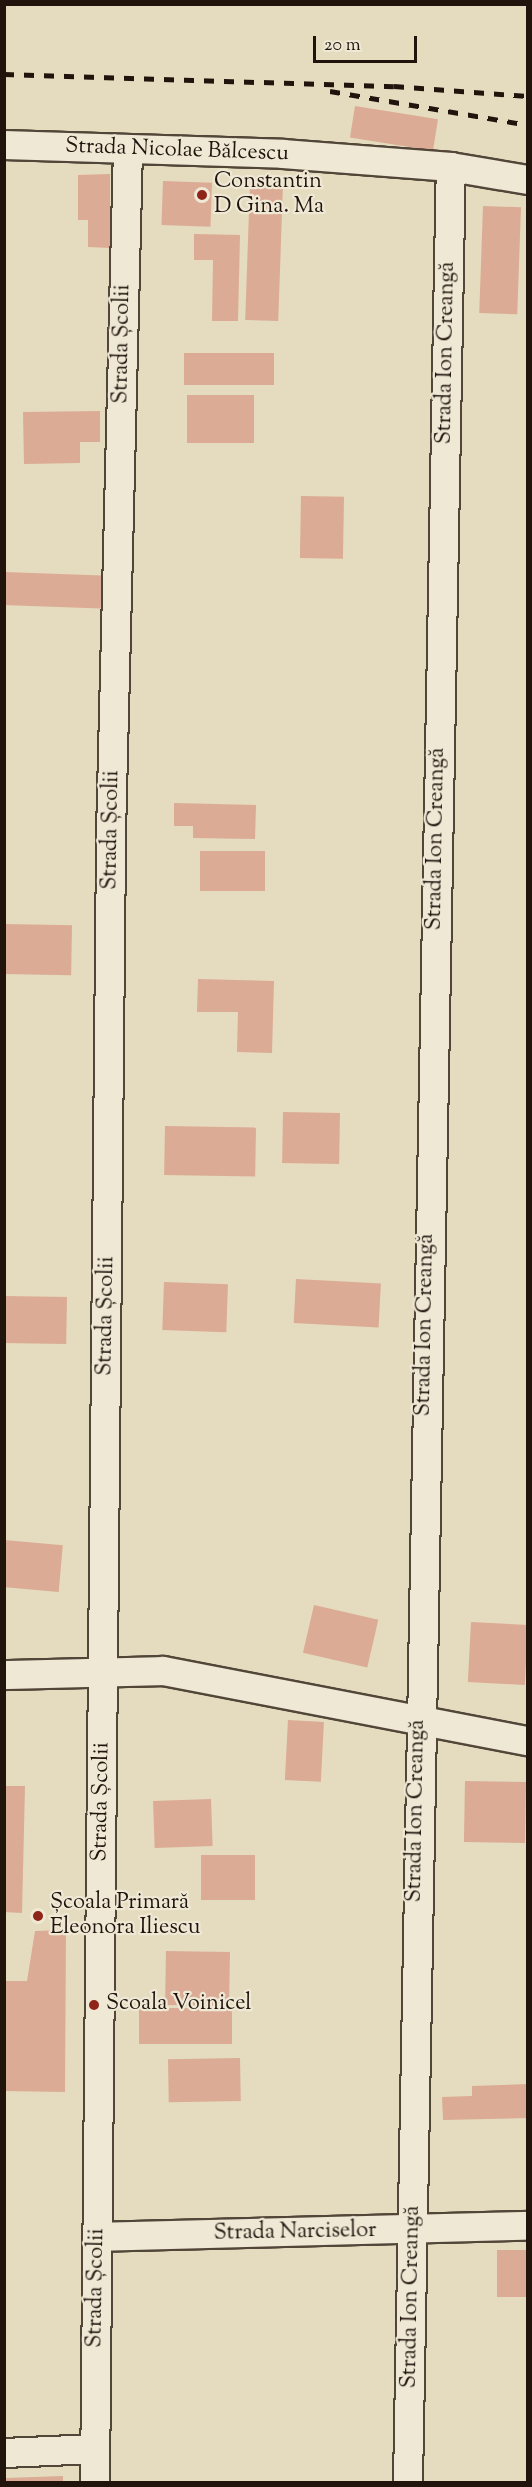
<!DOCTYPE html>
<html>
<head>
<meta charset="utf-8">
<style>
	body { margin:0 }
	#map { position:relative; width:532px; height:2487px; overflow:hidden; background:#e5dbbe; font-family:"Sorts Mill Goudy",serif }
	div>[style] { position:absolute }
	.building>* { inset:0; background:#dbab95; transform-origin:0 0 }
	.roads { filter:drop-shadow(2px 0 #524639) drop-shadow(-2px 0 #524639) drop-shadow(0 2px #524639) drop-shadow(0 -2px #524639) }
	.street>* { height:28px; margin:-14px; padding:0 14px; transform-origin:14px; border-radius:14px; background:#eee8d5 }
	.rail>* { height:4.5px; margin-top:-2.25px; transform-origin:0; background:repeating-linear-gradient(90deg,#21140d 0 10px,transparent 0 20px) }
	.dots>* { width:16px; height:16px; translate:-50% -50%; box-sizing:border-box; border:3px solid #eee8d5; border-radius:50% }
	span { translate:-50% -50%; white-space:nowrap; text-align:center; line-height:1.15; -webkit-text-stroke:4.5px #eee8d5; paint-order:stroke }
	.street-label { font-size:22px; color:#21140d }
	.poi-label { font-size:22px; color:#21140d }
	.left { translate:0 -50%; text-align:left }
	.frame { position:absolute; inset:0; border:6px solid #21140d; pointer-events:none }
	.scale { position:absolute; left:313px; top:36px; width:104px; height:27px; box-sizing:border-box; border:3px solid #21140d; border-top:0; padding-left:8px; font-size:18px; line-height:21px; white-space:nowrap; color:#21140d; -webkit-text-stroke:4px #eee8d5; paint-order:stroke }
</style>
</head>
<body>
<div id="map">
	<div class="building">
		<i style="left:355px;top:106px;width:84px;height:32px;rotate:9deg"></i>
		<i style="clip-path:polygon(110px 174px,110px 248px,88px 247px,88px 220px,78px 220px,78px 175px)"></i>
		<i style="left:163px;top:181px;width:49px;height:44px;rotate:2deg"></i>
		<i style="left:250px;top:183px;width:33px;height:137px;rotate:2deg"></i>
		<i style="left:483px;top:206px;width:38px;height:107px;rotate:2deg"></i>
		<i style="clip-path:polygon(194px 234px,240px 235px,238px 321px,212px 321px,213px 260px,194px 260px)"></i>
		<i style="left:184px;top:353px;width:90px;height:32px"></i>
		<i style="left:187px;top:395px;width:67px;height:48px"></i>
		<i style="clip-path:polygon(100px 411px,100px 442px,80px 442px,80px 463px,24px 464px,23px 412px)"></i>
		<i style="left:301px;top:496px;width:43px;height:62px;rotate:1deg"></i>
		<i style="left:4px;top:572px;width:98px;height:33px;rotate:2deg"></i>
		<i style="clip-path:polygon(174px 803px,256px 805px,255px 839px,193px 838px,193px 826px,174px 826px)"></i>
		<i style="left:200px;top:851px;width:65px;height:40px"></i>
		<i style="left:4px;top:924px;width:68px;height:50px;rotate:1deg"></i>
		<i style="clip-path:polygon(198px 979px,274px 981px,272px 1053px,237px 1052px,238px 1012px,197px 1012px)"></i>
		<i style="left:283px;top:1112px;width:57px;height:51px;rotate:1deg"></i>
		<i style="left:165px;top:1126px;width:91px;height:49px;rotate:1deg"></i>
		<i style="left:296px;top:1279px;width:85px;height:44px;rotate:3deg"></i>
		<i style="left:164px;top:1282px;width:64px;height:48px;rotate:2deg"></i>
		<i style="left:4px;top:1296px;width:63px;height:47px;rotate:1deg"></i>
		<i style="left:4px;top:1540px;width:59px;height:47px;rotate:5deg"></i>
		<i style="left:314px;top:1605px;width:66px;height:49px;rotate:13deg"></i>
		<i style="left:471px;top:1622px;width:57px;height:60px;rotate:3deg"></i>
		<i style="left:288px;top:1720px;width:36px;height:60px;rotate:3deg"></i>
		<i style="left:465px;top:1781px;width:61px;height:61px;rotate:1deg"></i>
		<i style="clip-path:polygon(4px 1786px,25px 1786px,22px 1913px,4px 1912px)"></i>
		<i style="left:211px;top:1799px;width:47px;height:58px;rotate:88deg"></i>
		<i style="left:201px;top:1855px;width:54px;height:45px"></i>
		<i style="clip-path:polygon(66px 1930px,65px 2092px,4px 2091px,4px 1981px,27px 1981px,35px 1931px)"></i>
		<i style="left:166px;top:1951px;width:64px;height:54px;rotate:1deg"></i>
		<i style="left:139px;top:2008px;width:93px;height:36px"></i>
		<i style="left:240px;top:2058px;width:43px;height:72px;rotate:89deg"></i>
		<i style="clip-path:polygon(528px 2084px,528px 2118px,443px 2120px,442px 2097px,472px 2096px,472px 2086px)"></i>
		<i style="left:528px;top:2250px;width:47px;height:31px;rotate:90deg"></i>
		<i style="clip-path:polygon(63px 2476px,63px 2482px,6px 2482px,6px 2478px)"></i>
	</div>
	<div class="roads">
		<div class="street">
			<i style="left:4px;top:145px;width:279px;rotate:1.8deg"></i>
			<i style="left:283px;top:154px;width:169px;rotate:4.4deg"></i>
			<i style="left:451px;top:167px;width:78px;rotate:9.6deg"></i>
			<i style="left:4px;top:1675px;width:159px;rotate:-1.4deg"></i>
			<i style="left:163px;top:1671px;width:372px;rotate:10.9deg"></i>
			<i style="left:98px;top:2237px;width:430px;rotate:-1.5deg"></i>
			<i style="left:4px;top:2453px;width:91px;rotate:-2.5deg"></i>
			<i style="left:95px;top:2482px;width:1648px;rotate:-89.44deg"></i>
			<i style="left:111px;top:834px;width:684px;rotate:-88.58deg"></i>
			<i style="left:408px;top:2482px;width:2315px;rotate:-88.94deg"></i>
		</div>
	</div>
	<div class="rail">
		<i style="left:4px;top:74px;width:390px;rotate:1.8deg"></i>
		<i style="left:394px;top:86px;width:134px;rotate:4.3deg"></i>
		<i style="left:330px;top:91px;width:201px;rotate:9.7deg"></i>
	</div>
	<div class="dots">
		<i style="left:202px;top:195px;background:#8f2418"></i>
		<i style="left:38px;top:1916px;background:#8f2418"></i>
		<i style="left:94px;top:2005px;background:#8f2418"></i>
	</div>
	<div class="street-label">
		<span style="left:177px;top:151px;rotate:2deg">Strada Nicolae Bălcescu</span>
		<span style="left:123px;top:344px;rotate:-89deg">Strada Școlii</span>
		<span style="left:447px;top:353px;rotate:-89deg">Strada Ion Creangă</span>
		<span style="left:112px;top:830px;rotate:-89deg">Strada Școlii</span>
		<span style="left:437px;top:839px;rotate:-89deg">Strada Ion Creangă</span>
		<span style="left:107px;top:1316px;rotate:-89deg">Strada Școlii</span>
		<span style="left:426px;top:1325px;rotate:-89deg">Strada Ion Creangă</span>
		<span style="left:102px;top:1802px;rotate:-89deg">Strada Școlii</span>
		<span style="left:417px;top:1811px;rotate:-89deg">Strada Ion Creangă</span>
		<span style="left:295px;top:2233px;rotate:-1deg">Strada Narciselor</span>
		<span style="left:97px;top:2288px;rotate:-89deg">Strada Școlii</span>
		<span style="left:412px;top:2297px;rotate:-89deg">Strada Ion Creangă</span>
	</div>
	<div class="poi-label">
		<span class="left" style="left:214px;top:195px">Constantin<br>D Gina. Ma</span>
		<span class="left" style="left:50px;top:1916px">Școala Primară<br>Eleonora Iliescu</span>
		<span class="left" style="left:106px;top:2005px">Scoala Voinicel</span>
	</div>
	<div class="frame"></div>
	<div class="scale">20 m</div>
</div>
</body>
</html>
